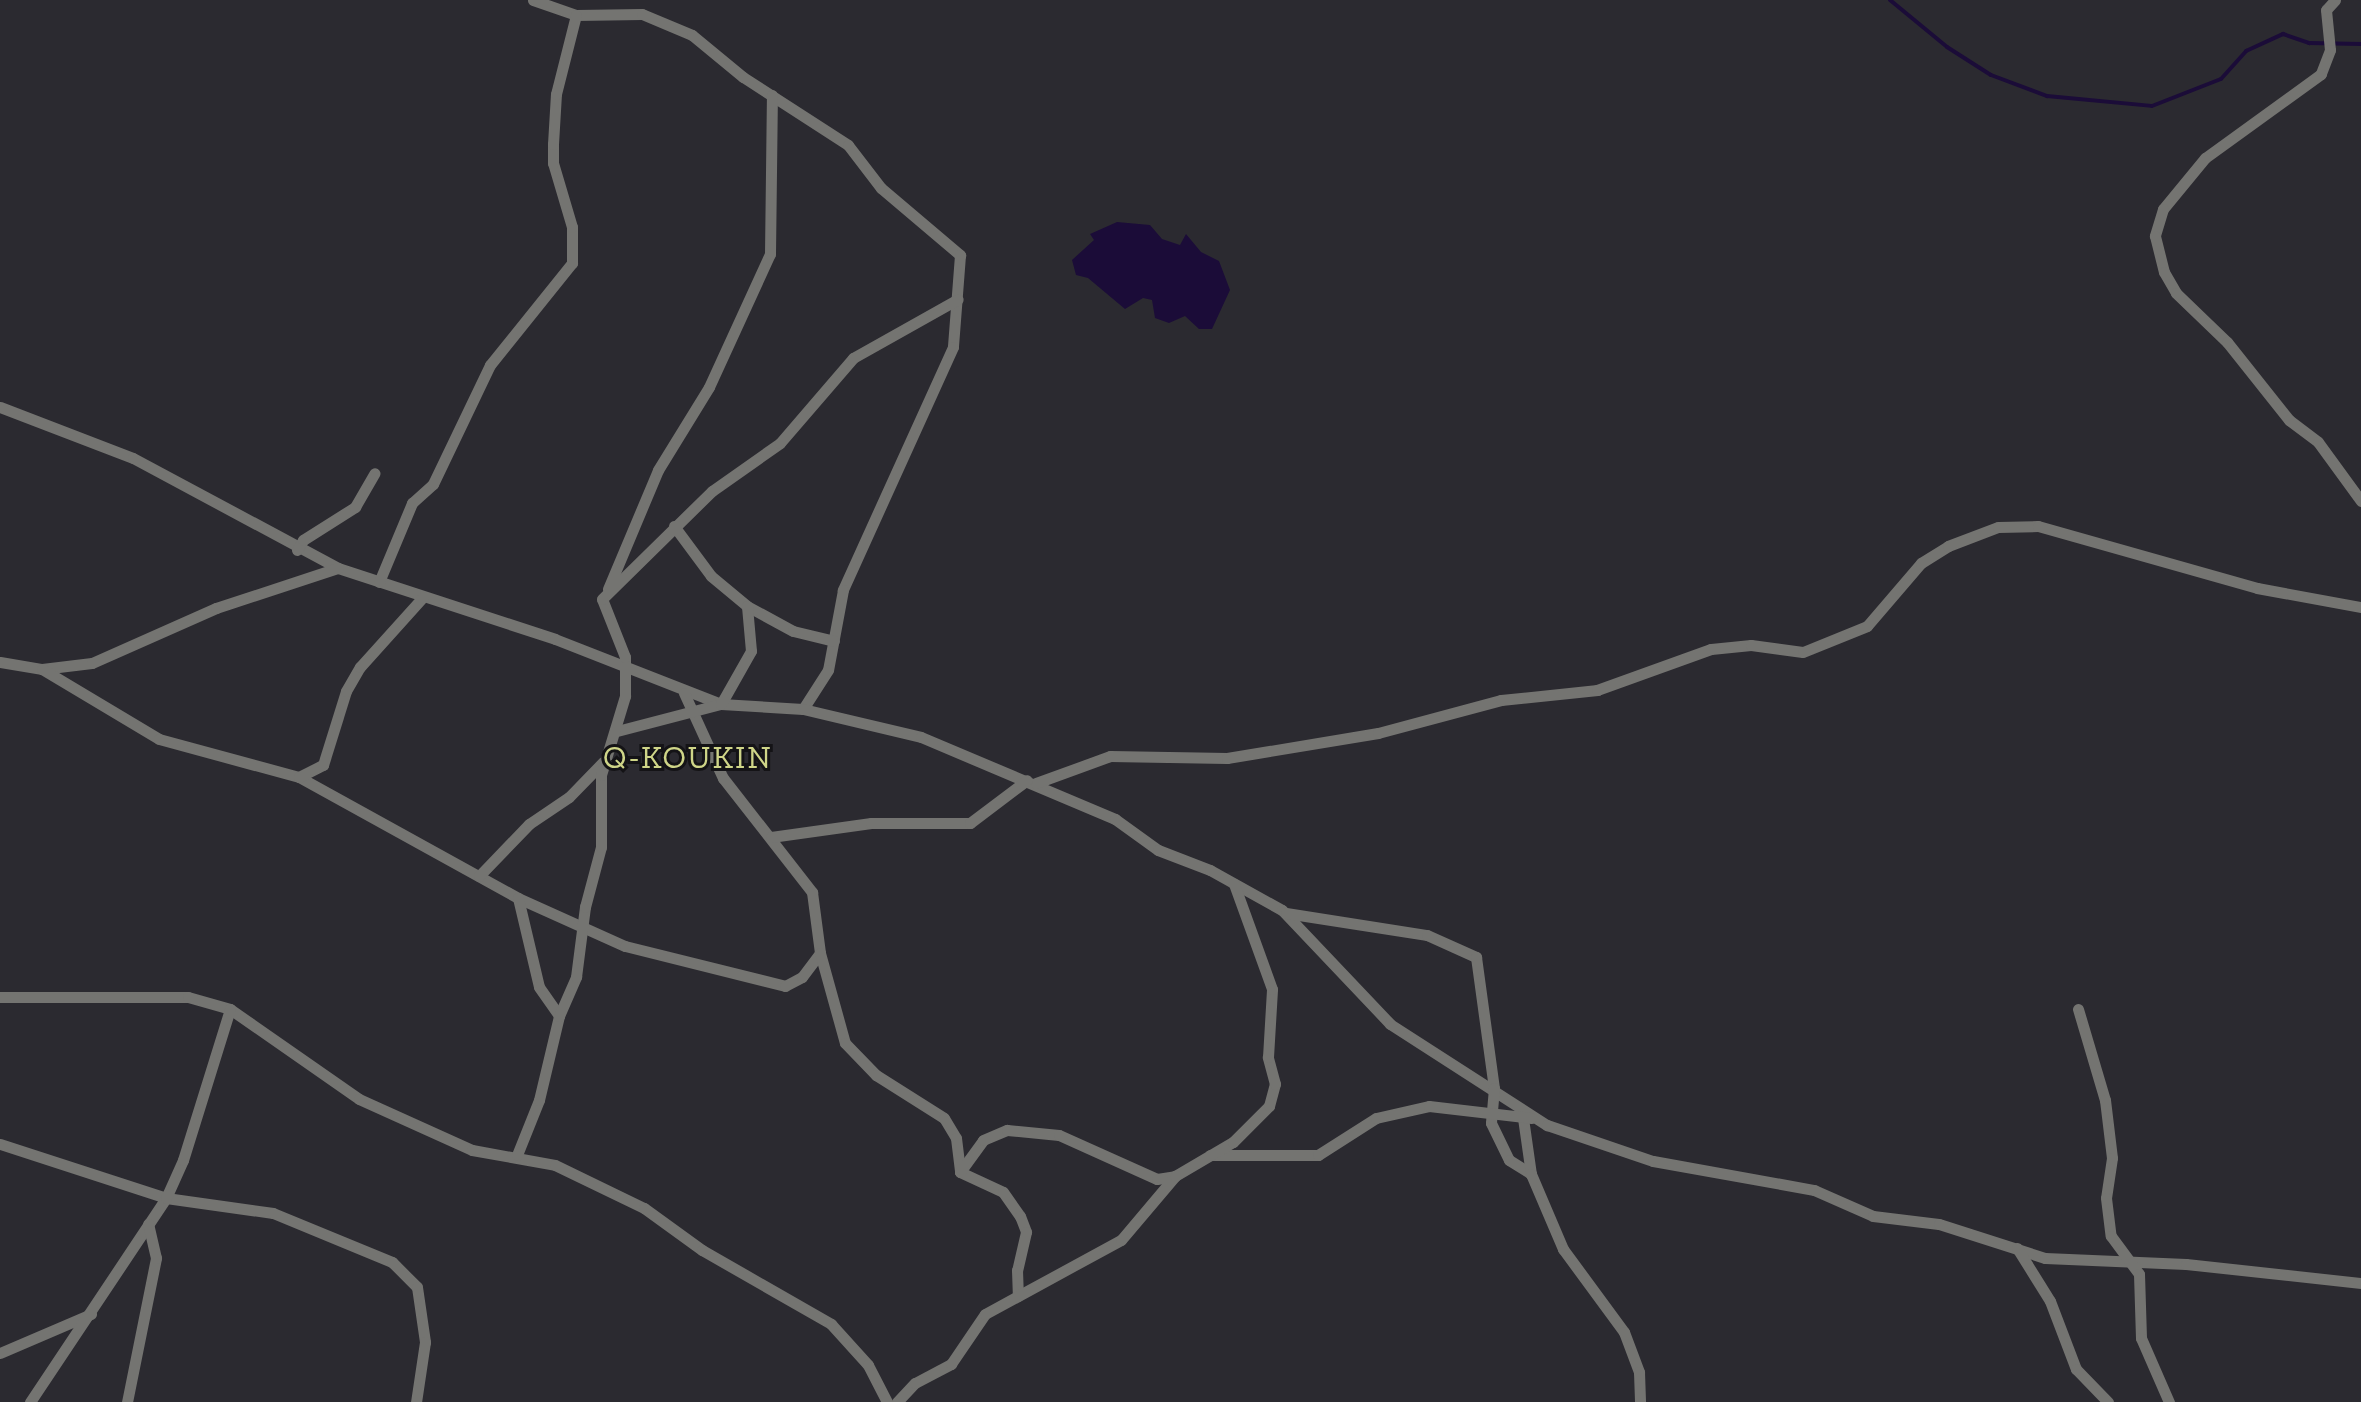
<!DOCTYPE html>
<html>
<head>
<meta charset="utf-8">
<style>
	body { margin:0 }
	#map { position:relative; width:2361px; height:1402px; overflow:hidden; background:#2b2a30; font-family:"Zilla Slab",serif }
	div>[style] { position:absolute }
	.water>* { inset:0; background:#1b0c38 }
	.stream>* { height:4px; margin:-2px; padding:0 2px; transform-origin:2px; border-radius:2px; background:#1b0c38 }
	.street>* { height:11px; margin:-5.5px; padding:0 5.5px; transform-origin:5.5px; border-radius:5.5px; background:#747471 }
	span { translate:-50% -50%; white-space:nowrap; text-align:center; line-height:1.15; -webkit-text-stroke:6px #141316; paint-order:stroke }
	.quarter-label { font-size:32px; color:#cfd588; letter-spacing:2px }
</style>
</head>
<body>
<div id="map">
	<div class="water">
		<i style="clip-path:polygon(1117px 222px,1150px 225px,1162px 239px,1180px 245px,1186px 234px,1201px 252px,1219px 261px,1230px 290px,1212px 329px,1199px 329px,1185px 316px,1169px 323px,1155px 318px,1152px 300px,1143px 298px,1125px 309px,1088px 278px,1076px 275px,1072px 260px,1094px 240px,1090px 234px)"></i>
	</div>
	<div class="stream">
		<i style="left:1890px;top:0;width:74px;rotate:39.5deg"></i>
		<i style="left:1947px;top:47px;width:52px;rotate:32.5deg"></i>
		<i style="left:1991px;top:75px;width:60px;rotate:20.6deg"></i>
		<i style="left:2047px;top:96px;width:105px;rotate:5.4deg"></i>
		<i style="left:2152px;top:106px;width:74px;rotate:-21.4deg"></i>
		<i style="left:2221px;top:79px;width:38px;rotate:-48deg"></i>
		<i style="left:2246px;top:51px;width:41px;rotate:-24.7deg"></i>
		<i style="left:2283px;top:34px;width:28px;rotate:19deg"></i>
		<i style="left:2309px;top:43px;width:52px;rotate:1.1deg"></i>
	</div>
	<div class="street">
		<i style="left:533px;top:0;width:46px;rotate:19.2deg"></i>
		<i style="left:576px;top:15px;width:66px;rotate:-0.9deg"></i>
		<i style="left:642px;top:14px;width:54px;rotate:22.8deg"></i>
		<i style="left:692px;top:35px;width:66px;rotate:39.5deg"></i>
		<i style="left:743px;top:77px;width:125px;rotate:32.9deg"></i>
		<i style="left:848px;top:145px;width:54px;rotate:52.5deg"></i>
		<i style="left:881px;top:188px;width:104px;rotate:40.3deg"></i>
		<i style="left:960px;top:255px;width:92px;rotate:94.4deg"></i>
		<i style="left:953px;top:347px;width:267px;rotate:114.4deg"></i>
		<i style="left:843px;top:590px;width:81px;rotate:100.6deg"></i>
		<i style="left:828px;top:670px;width:46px;rotate:122.7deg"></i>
		<i style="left:2335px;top:0;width:13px;rotate:132deg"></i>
		<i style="left:2326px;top:10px;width:40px;rotate:84.3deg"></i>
		<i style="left:2330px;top:50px;width:26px;rotate:111deg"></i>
		<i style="left:2321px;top:74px;width:143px;rotate:144.1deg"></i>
		<i style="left:2205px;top:158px;width:66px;rotate:129.5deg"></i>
		<i style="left:2163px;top:209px;width:28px;rotate:107deg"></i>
		<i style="left:2155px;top:236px;width:37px;rotate:76deg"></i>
		<i style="left:2164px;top:272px;width:24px;rotate:60deg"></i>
		<i style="left:2176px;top:293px;width:71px;rotate:43.9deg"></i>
		<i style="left:2227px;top:342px;width:100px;rotate:51.5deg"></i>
		<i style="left:2289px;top:420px;width:36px;rotate:37deg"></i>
		<i style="left:2318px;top:442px;width:73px;rotate:53.9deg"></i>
		<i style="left:0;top:407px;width:142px;rotate:21deg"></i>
		<i style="left:133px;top:458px;width:233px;rotate:28.2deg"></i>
		<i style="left:338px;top:568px;width:228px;rotate:18.1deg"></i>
		<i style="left:555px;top:639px;width:178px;rotate:21.4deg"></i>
		<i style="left:721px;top:704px;width:82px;rotate:3.5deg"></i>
		<i style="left:803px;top:709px;width:121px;rotate:13.3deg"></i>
		<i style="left:921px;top:737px;width:211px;rotate:22.9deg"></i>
		<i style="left:1115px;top:819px;width:53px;rotate:35.8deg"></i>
		<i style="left:1158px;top:850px;width:56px;rotate:21deg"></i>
		<i style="left:1210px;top:870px;width:82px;rotate:29.1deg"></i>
		<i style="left:1282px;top:910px;width:157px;rotate:46.5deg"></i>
		<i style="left:1390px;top:1024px;width:187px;rotate:32.8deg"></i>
		<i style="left:1547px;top:1125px;width:112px;rotate:18.8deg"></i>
		<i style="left:1653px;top:1161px;width:164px;rotate:10.2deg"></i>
		<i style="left:1814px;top:1190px;width:64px;rotate:23.8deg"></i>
		<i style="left:1873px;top:1216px;width:66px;rotate:6.9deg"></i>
		<i style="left:1939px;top:1224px;width:111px;rotate:17.8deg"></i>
		<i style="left:2045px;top:1258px;width:141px;rotate:2.4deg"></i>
		<i style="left:2186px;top:1264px;width:176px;rotate:6.2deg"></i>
		<i style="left:674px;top:526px;width:62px;rotate:53.5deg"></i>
		<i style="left:711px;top:576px;width:47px;rotate:39.8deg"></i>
		<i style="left:747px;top:606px;width:52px;rotate:28.5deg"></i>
		<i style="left:793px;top:631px;width:42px;rotate:13.7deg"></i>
		<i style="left:297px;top:550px;width:12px;rotate:-59deg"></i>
		<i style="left:303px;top:540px;width:62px;rotate:-32.4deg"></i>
		<i style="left:355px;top:507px;width:39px;rotate:-60deg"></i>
		<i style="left:379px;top:582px;width:86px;rotate:-67.3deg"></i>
		<i style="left:412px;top:503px;width:28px;rotate:-42deg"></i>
		<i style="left:433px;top:484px;width:132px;rotate:-64.4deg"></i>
		<i style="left:490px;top:365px;width:131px;rotate:-51.2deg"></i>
		<i style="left:572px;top:263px;width:36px;rotate:-90deg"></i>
		<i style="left:572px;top:227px;width:67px;rotate:-106.5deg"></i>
		<i style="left:553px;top:163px;width:19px;rotate:-90deg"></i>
		<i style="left:553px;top:144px;width:50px;rotate:-86.6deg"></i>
		<i style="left:556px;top:94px;width:81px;rotate:-75.8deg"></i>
		<i style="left:608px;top:589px;width:129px;rotate:-67.2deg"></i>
		<i style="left:658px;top:470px;width:97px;rotate:-58.4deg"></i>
		<i style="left:709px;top:387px;width:146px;rotate:-65.4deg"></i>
		<i style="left:770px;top:254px;width:159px;rotate:-89.3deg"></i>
		<i style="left:0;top:662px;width:43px;rotate:9.5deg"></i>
		<i style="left:42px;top:669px;width:50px;rotate:-6.8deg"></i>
		<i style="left:92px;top:663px;width:136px;rotate:-23.9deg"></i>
		<i style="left:216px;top:608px;width:128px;rotate:-18.2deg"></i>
		<i style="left:42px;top:669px;width:136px;rotate:30.9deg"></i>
		<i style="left:159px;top:739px;width:145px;rotate:15.2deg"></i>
		<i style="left:299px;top:777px;width:250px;rotate:28.9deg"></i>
		<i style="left:518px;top:898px;width:117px;rotate:24.2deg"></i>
		<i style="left:625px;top:946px;width:165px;rotate:14deg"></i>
		<i style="left:785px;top:986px;width:19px;rotate:-28deg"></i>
		<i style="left:802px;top:977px;width:30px;rotate:-53deg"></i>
		<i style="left:684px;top:693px;width:94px;rotate:65.4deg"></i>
		<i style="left:723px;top:778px;width:145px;rotate:52deg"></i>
		<i style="left:812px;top:892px;width:62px;rotate:82.5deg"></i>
		<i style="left:820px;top:953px;width:93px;rotate:74.5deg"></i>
		<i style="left:845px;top:1043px;width:45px;rotate:45.9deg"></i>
		<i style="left:876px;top:1075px;width:80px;rotate:32.3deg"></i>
		<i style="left:944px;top:1118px;width:23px;rotate:59deg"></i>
		<i style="left:956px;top:1138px;width:34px;rotate:83deg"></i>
		<i style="left:960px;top:1172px;width:47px;rotate:24.9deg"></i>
		<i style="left:1003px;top:1192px;width:29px;rotate:55deg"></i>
		<i style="left:1020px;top:1216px;width:17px;rotate:69deg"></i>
		<i style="left:1026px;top:1232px;width:39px;rotate:103deg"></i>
		<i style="left:1017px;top:1270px;width:26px;rotate:88deg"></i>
		<i style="left:617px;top:731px;width:107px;rotate:-14.6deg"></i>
		<i style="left:721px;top:704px;width:61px;rotate:-60.5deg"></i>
		<i style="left:751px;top:651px;width:45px;rotate:-95.1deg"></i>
		<i style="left:299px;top:777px;width:27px;rotate:-27deg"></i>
		<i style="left:323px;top:765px;width:77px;rotate:-72.7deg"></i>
		<i style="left:346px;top:691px;width:28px;rotate:-60deg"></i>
		<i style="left:360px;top:667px;width:94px;rotate:-48deg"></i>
		<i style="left:1036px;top:783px;width:79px;rotate:-20deg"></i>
		<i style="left:1110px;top:756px;width:117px;rotate:1deg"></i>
		<i style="left:1227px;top:758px;width:153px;rotate:-9.4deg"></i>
		<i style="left:1378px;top:733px;width:127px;rotate:-15deg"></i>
		<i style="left:1501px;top:700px;width:97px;rotate:-5.9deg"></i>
		<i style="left:1597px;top:690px;width:121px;rotate:-19.8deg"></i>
		<i style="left:1711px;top:649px;width:40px;rotate:-5.7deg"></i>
		<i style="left:1751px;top:645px;width:52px;rotate:7.7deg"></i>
		<i style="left:1803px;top:652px;width:69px;rotate:-22.1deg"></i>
		<i style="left:1867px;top:626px;width:83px;rotate:-49.4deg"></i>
		<i style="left:1921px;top:563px;width:32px;rotate:-32deg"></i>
		<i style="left:1948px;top:546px;width:53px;rotate:-20.8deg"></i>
		<i style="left:1998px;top:527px;width:40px;rotate:-1.4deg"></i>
		<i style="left:2038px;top:526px;width:228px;rotate:15.8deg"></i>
		<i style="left:2257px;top:588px;width:106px;rotate:10.4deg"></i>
		<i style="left:771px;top:837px;width:101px;rotate:-8deg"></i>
		<i style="left:871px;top:823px;width:99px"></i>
		<i style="left:970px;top:823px;width:71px;rotate:-37deg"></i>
		<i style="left:479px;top:876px;width:72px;rotate:-46.1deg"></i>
		<i style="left:529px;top:824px;width:48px;rotate:-34deg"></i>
		<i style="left:569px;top:797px;width:49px;rotate:-45.8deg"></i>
		<i style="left:518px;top:898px;width:91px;rotate:76.7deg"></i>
		<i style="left:539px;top:987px;width:35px;rotate:55deg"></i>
		<i style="left:1286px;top:913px;width:143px;rotate:8.9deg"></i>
		<i style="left:1427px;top:935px;width:54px;rotate:24.2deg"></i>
		<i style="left:1476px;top:957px;width:132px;rotate:82.2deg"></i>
		<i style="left:1494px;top:1088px;width:35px;rotate:95deg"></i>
		<i style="left:1491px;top:1123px;width:41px;rotate:64.1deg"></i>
		<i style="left:1509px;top:1160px;width:26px;rotate:32deg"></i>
		<i style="left:0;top:997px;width:188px"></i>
		<i style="left:188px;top:997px;width:44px;rotate:15.9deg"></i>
		<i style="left:230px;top:1009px;width:157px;rotate:34.9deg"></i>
		<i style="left:359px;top:1099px;width:124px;rotate:24.3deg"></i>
		<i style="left:472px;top:1150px;width:84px;rotate:10.2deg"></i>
		<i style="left:555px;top:1165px;width:99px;rotate:25.8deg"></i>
		<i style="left:644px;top:1208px;width:72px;rotate:35.9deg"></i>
		<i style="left:702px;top:1250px;width:149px;rotate:29.8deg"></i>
		<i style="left:831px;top:1324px;width:55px;rotate:47.9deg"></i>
		<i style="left:868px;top:1365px;width:42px;rotate:62.8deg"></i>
		<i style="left:2078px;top:1009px;width:95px;rotate:73.5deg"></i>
		<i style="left:2105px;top:1100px;width:58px;rotate:83.1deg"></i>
		<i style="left:2112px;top:1158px;width:40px;rotate:98.5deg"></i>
		<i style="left:2106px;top:1198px;width:38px;rotate:83deg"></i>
		<i style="left:2111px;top:1236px;width:47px;rotate:53.6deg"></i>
		<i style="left:2139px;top:1274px;width:64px;rotate:88.2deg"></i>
		<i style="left:2141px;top:1338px;width:70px;rotate:66.4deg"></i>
		<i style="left:1523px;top:1118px;width:57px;rotate:81.9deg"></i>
		<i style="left:1531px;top:1174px;width:82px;rotate:66.9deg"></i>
		<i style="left:1563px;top:1249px;width:103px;rotate:53.7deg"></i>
		<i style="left:1624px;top:1332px;width:43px;rotate:69.4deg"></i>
		<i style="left:1639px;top:1372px;width:30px;rotate:88deg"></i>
		<i style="left:0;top:1144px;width:175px;rotate:18deg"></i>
		<i style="left:166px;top:1198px;width:108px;rotate:8deg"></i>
		<i style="left:273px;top:1213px;width:129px;rotate:22.4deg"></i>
		<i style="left:392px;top:1262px;width:35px;rotate:45deg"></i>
		<i style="left:417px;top:1287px;width:56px;rotate:81.7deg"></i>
		<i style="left:425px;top:1342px;width:61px;rotate:98.5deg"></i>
		<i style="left:517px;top:1155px;width:59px;rotate:-68.2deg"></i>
		<i style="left:539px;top:1100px;width:86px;rotate:-76.6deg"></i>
		<i style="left:559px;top:1016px;width:43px;rotate:-66.4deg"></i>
		<i style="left:576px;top:977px;width:71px;rotate:-82.7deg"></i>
		<i style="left:585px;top:907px;width:62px;rotate:-75.1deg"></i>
		<i style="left:601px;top:847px;width:72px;rotate:-90deg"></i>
		<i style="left:601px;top:775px;width:83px;rotate:-73.1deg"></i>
		<i style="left:625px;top:696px;width:39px;rotate:-90deg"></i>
		<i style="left:625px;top:657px;width:62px;rotate:-111.6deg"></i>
		<i style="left:602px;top:599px;width:154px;rotate:-44.5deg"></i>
		<i style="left:712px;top:491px;width:83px;rotate:-35.2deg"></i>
		<i style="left:780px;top:443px;width:112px;rotate:-49.3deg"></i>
		<i style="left:853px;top:358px;width:120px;rotate:-29.3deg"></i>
		<i style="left:1210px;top:1155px;width:108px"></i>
		<i style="left:1318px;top:1155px;width:69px;rotate:-32.5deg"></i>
		<i style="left:1376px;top:1118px;width:54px;rotate:-12.8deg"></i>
		<i style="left:1429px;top:1106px;width:103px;rotate:6.7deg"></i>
		<i style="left:960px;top:1172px;width:39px;rotate:-54deg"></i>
		<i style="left:983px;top:1140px;width:26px;rotate:-23deg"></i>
		<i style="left:1007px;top:1130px;width:52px;rotate:5.5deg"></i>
		<i style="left:1059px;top:1135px;width:107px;rotate:24.2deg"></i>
		<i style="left:1157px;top:1179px;width:18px;rotate:-9deg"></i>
		<i style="left:2017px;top:1248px;width:62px;rotate:58.1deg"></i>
		<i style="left:2050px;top:1301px;width:73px;rotate:69.1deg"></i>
		<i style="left:2076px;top:1369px;width:46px;rotate:45.9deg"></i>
		<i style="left:0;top:1353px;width:99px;rotate:-23.2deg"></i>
		<i style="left:30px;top:1402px;width:245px;rotate:-56.3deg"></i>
		<i style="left:166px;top:1198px;width:42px;rotate:-65.9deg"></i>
		<i style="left:183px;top:1160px;width:158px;rotate:-72.7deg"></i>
		<i style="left:127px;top:1402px;width:147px;rotate:-78.6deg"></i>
		<i style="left:156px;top:1258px;width:35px;rotate:-103deg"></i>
		<i style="left:897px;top:1402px;width:26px;rotate:-47deg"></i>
		<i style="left:915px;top:1383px;width:41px;rotate:-27.8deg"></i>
		<i style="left:951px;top:1364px;width:60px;rotate:-55.8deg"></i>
		<i style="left:985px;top:1314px;width:155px;rotate:-28.6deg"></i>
		<i style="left:1121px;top:1240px;width:84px;rotate:-49.8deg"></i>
		<i style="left:1175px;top:1176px;width:67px;rotate:-30.4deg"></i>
		<i style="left:1233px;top:1142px;width:51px;rotate:-45deg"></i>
		<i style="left:1269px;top:1106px;width:23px;rotate:-75deg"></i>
		<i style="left:1275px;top:1084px;width:28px;rotate:-105deg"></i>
		<i style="left:1268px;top:1057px;width:68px;rotate:-86.6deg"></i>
		<i style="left:1272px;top:989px;width:112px;rotate:-109.9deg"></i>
	</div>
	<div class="quarter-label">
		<span style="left:688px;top:757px">Q-KOUKIN</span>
	</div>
</div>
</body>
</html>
